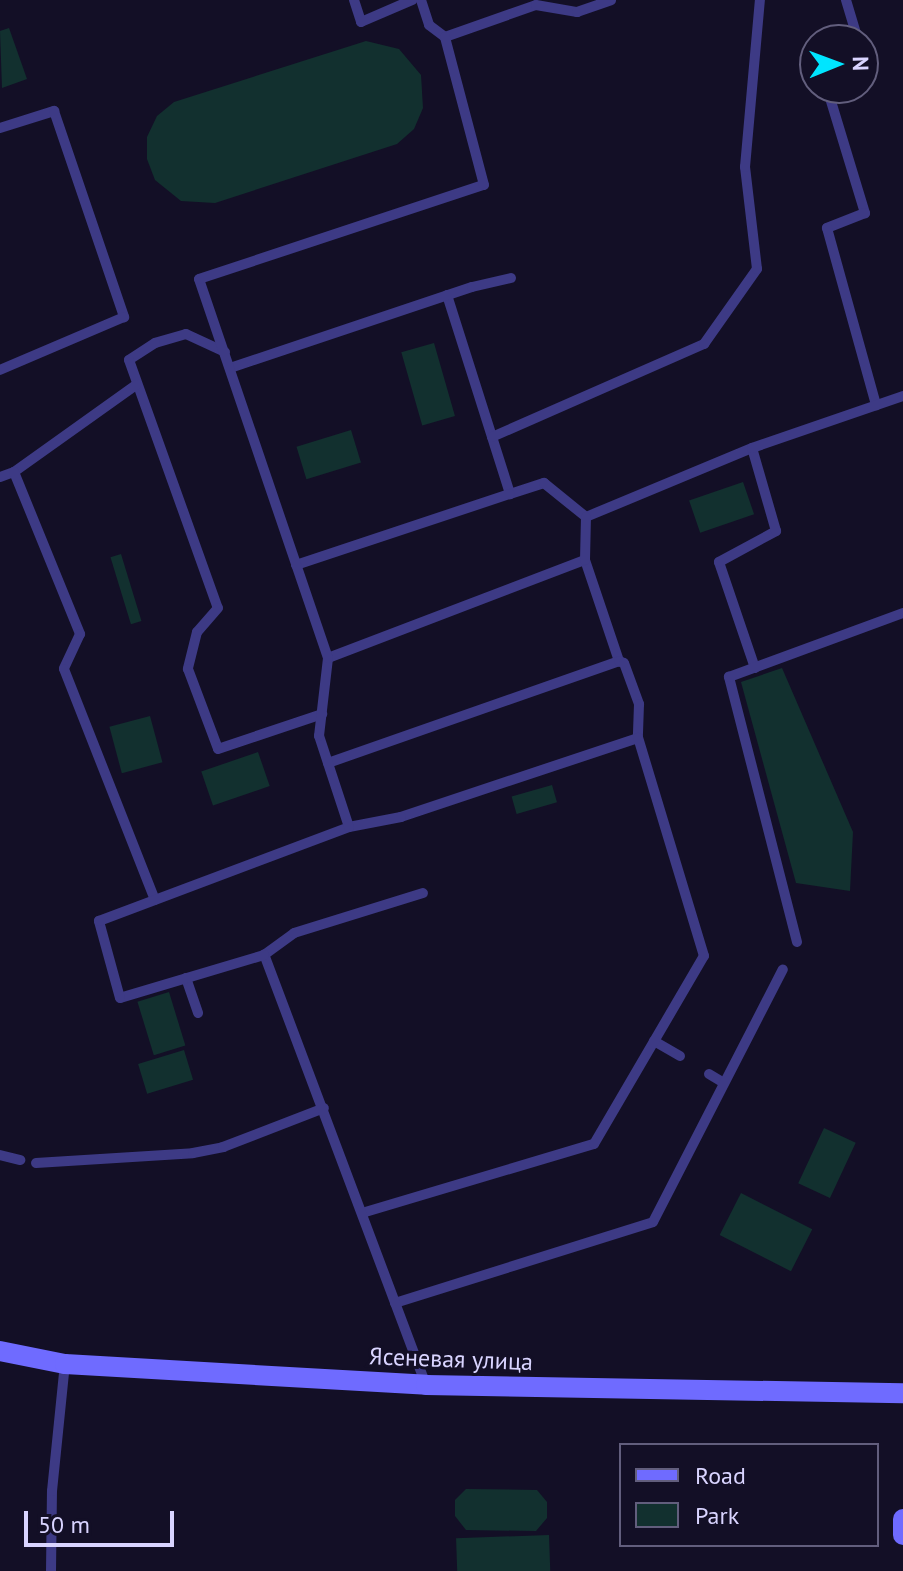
<!DOCTYPE html>
<html>
<head>
<meta charset="utf-8">
<style>
	body { margin:0 }
	#map { position:relative; width:903px; height:1571px; overflow:hidden; background:#130f26; font-family:"PT Sans",sans-serif }
	div>[style] { position:absolute }
	.green>* { inset:0; background:#12302f; transform-origin:0 0 }
	.lane>* { height:10px; margin:-5px; padding:0 5px; transform-origin:5px; border-radius:5px; background:#3d3a85 }
	.secondary>* { height:20px; margin:-10px; padding:0 10px; transform-origin:10px; border-radius:10px; background:#6f6bff }
	span { translate:-50% -50%; white-space:nowrap; text-align:center; line-height:1.15; -webkit-text-stroke:6px #130f26; paint-order:stroke }
	.street-label { font-size:24px; color:#d9d4ff }
	.legend { position:absolute; left:619px; top:1443px; width:260px; height:104px; box-sizing:border-box; background:#130f26; border:2px solid #625e7d; margin:0; padding:10px 14px; list-style:none; font-size:24px; color:#d9d4ff }
	.legend li { display:flex; align-items:center; gap:16px; height:40px }
	.legend b { width:40px; border:2px solid #625e7d }
	.north { position:absolute; left:799px; top:24px; width:80px; height:80px; box-sizing:border-box; background:#130f26; border:2px solid #625e7d; border-radius:50%; rotate:89deg; font-size:22px; font-weight:700; line-height:32px; text-align:center; color:#d9d4ff }
	.north::after { content:''; display:block; margin:auto; width:28px; height:36px; background:#00e5ff; clip-path:polygon(50% 0,100% 100%,50% 72%,0 100%) }
	.scale { position:absolute; left:24px; top:1511px; width:150px; height:36px; box-sizing:border-box; border:4px solid #d9d4ff; border-top:0; padding-left:10px; font-size:24px; line-height:28px; white-space:nowrap; color:#d9d4ff; -webkit-text-stroke:6px #130f26; paint-order:stroke }
</style>
</head>
<body>
<div id="map">
	<div class="green">
		<i style="clip-path:polygon(9px 28px,27px 79px,2px 88px,0 31px)"></i>
		<i style="clip-path:polygon(366px 41px,399px 49px,421px 75px,423px 108px,414px 129px,397px 144px,215px 203px,181px 201px,155px 180px,147px 159px,147px 137px,157px 116px,174px 102px)"></i>
		<i style="left:434px;top:343px;width:76px;height:34px;rotate:74deg"></i>
		<i style="left:351px;top:430px;width:34px;height:57px;rotate:73deg"></i>
		<i style="left:743px;top:482px;width:34px;height:57px;rotate:71deg"></i>
		<i style="left:121px;top:554px;width:70px;height:11px;rotate:73deg"></i>
		<i style="clip-path:polygon(782px 668px,853px 832px,850px 891px,796px 883px,741px 682px)"></i>
		<i style="left:150px;top:716px;width:48px;height:42px;rotate:75deg"></i>
		<i style="left:258px;top:752px;width:36px;height:60px;rotate:71deg"></i>
		<i style="left:552px;top:785px;width:18px;height:42px;rotate:74deg"></i>
		<i style="left:169px;top:992px;width:56px;height:33px;rotate:73deg"></i>
		<i style="left:184px;top:1050px;width:31px;height:48px;rotate:73deg"></i>
		<i style="left:824px;top:1128px;width:35px;height:61px;rotate:25deg"></i>
		<i style="left:741px;top:1193px;width:80px;height:47px;rotate:27deg"></i>
		<i style="clip-path:polygon(466px 1489px,537px 1490px,547px 1502px,547px 1518px,536px 1531px,466px 1530px,455px 1516px,455px 1500px)"></i>
		<i style="left:549px;top:1535px;width:36px;height:93px;rotate:88deg"></i>
	</div>
	<div class="lane">
		<i style="left:354px;top:0;width:23px;rotate:72deg"></i>
		<i style="left:361px;top:22px;width:56px;rotate:-23.3deg"></i>
		<i style="left:421px;top:0;width:26px;rotate:72deg"></i>
		<i style="left:429px;top:25px;width:20px;rotate:37deg"></i>
		<i style="left:445px;top:37px;width:96px;rotate:-19.4deg"></i>
		<i style="left:536px;top:5px;width:42px;rotate:9.7deg"></i>
		<i style="left:577px;top:12px;width:36px;rotate:-19deg"></i>
		<i style="left:846px;top:0;width:42px;rotate:73.3deg"></i>
		<i style="left:863px;top:55px;width:13px;rotate:72deg"></i>
		<i style="left:867px;top:67px;width:4px;rotate:153deg"></i>
		<i style="left:827px;top:88px;width:131px;rotate:73.1deg"></i>
		<i style="left:865px;top:213px;width:41px;rotate:158.5deg"></i>
		<i style="left:827px;top:228px;width:184px;rotate:74.5deg"></i>
		<i style="left:0;top:128px;width:57px;rotate:-17.5deg"></i>
		<i style="left:54px;top:111px;width:218px;rotate:71.2deg"></i>
		<i style="left:124px;top:317px;width:135px;rotate:156.9deg"></i>
		<i style="left:447px;top:295px;width:209px;rotate:72.4deg"></i>
		<i style="left:510px;top:494px;width:36px;rotate:-18deg"></i>
		<i style="left:544px;top:483px;width:54px;rotate:39deg"></i>
		<i style="left:586px;top:517px;width:180px;rotate:-22.6deg"></i>
		<i style="left:225px;top:352px;width:43px;rotate:-155.2deg"></i>
		<i style="left:186px;top:334px;width:32px;rotate:164deg"></i>
		<i style="left:155px;top:343px;width:31px;rotate:147deg"></i>
		<i style="left:129px;top:360px;width:263px;rotate:70.3deg"></i>
		<i style="left:218px;top:608px;width:32px;rotate:131deg"></i>
		<i style="left:197px;top:632px;width:38px;rotate:104deg"></i>
		<i style="left:188px;top:669px;width:85px;rotate:69.4deg"></i>
		<i style="left:218px;top:749px;width:110px;rotate:-18.6deg"></i>
		<i style="left:230px;top:368px;width:255px;rotate:-18.5deg"></i>
		<i style="left:472px;top:287px;width:40px;rotate:-13deg"></i>
		<i style="left:492px;top:437px;width:232px;rotate:-23.7deg"></i>
		<i style="left:704px;top:344px;width:92px;rotate:-54.8deg"></i>
		<i style="left:757px;top:269px;width:103px;rotate:-96.7deg"></i>
		<i style="left:745px;top:167px;width:168px;rotate:-84.9deg"></i>
		<i style="left:14px;top:472px;width:150px;rotate:-35.5deg"></i>
		<i style="left:0;top:477px;width:15px;rotate:-20deg"></i>
		<i style="left:14px;top:472px;width:175px;rotate:67.8deg"></i>
		<i style="left:80px;top:634px;width:38px;rotate:115deg"></i>
		<i style="left:64px;top:669px;width:248px;rotate:68.5deg"></i>
		<i style="left:585px;top:560px;width:107px;rotate:71.4deg"></i>
		<i style="left:296px;top:565px;width:225px;rotate:-18.4deg"></i>
		<i style="left:328px;top:658px;width:275px;rotate:-20.9deg"></i>
		<i style="left:585px;top:560px;width:43px;rotate:-88.7deg"></i>
		<i style="left:755px;top:668px;width:112px;rotate:-108.8deg"></i>
		<i style="left:719px;top:562px;width:65px;rotate:-28.5deg"></i>
		<i style="left:776px;top:531px;width:86px;rotate:-106.1deg"></i>
		<i style="left:752px;top:448px;width:160px;rotate:-19deg"></i>
		<i style="left:328px;top:763px;width:308px;rotate:-19.3deg"></i>
		<i style="left:619px;top:661px;width:5px;rotate:22deg"></i>
		<i style="left:624px;top:663px;width:44px;rotate:69.9deg"></i>
		<i style="left:639px;top:704px;width:34px;rotate:92deg"></i>
		<i style="left:638px;top:738px;width:250px;rotate:161.6deg"></i>
		<i style="left:401px;top:817px;width:53px;rotate:169.1deg"></i>
		<i style="left:797px;top:942px;width:274px;rotate:-104.4deg"></i>
		<i style="left:729px;top:677px;width:185px;rotate:-20.2deg"></i>
		<i style="left:264px;top:955px;width:37px;rotate:-36deg"></i>
		<i style="left:294px;top:933px;width:135px;rotate:-17.2deg"></i>
		<i style="left:186px;top:978px;width:37px;rotate:71deg"></i>
		<i style="left:654px;top:1041px;width:30px;rotate:30deg"></i>
		<i style="left:709px;top:1074px;width:17px;rotate:31deg"></i>
		<i style="left:0;top:1155px;width:21px;rotate:14deg"></i>
		<i style="left:36px;top:1163px;width:157px;rotate:-3.6deg"></i>
		<i style="left:193px;top:1153px;width:31px;rotate:-11deg"></i>
		<i style="left:223px;top:1147px;width:108px;rotate:-21.1deg"></i>
		<i style="left:362px;top:1213px;width:242px;rotate:-16.6deg"></i>
		<i style="left:594px;top:1144px;width:218px;rotate:-59.7deg"></i>
		<i style="left:704px;top:956px;width:228px;rotate:-106.8deg"></i>
		<i style="left:395px;top:1303px;width:270px;rotate:-17.4deg"></i>
		<i style="left:653px;top:1222px;width:284px;rotate:-62.8deg"></i>
		<i style="left:426px;top:1385px;width:460px;rotate:-110.6deg"></i>
		<i style="left:264px;top:955px;width:150px;rotate:163.4deg"></i>
		<i style="left:120px;top:998px;width:80px;rotate:-105.3deg"></i>
		<i style="left:99px;top:921px;width:267px;rotate:-20.6deg"></i>
		<i style="left:349px;top:827px;width:96px;rotate:-108.2deg"></i>
		<i style="left:319px;top:736px;width:79px;rotate:-83.4deg"></i>
		<i style="left:328px;top:658px;width:400px;rotate:-108.8deg"></i>
		<i style="left:199px;top:279px;width:300px;rotate:-18.3deg"></i>
		<i style="left:484px;top:185px;width:153px;rotate:-104.8deg"></i>
		<i style="left:51px;top:1571px;width:80px;rotate:-89.3deg"></i>
		<i style="left:52px;top:1491px;width:128px;rotate:-84.2deg"></i>
	</div>
	<div class="secondary">
		<i style="left:0;top:1351px;width:66px;rotate:11.3deg"></i>
		<i style="left:65px;top:1364px;width:362px;rotate:3.3deg"></i>
		<i style="left:426px;top:1385px;width:477px;rotate:1deg"></i>
		<i style="left:903px;top:1519px;width:16px;rotate:90deg"></i>
	</div>
	<div class="street-label">
		<span style="left:451px;top:1359px;rotate:2deg">Ясеневая улица</span>
	</div>
	<ul class="legend">
	<li><b style="height:10px;background:#6f6bff"></b>Road</li>
	<li><b style="height:22px;background:#12302f"></b>Park</li>
	</ul>
	<div class="north">N</div>
	<div class="scale">50 m</div>
</div>
</body>
</html>
